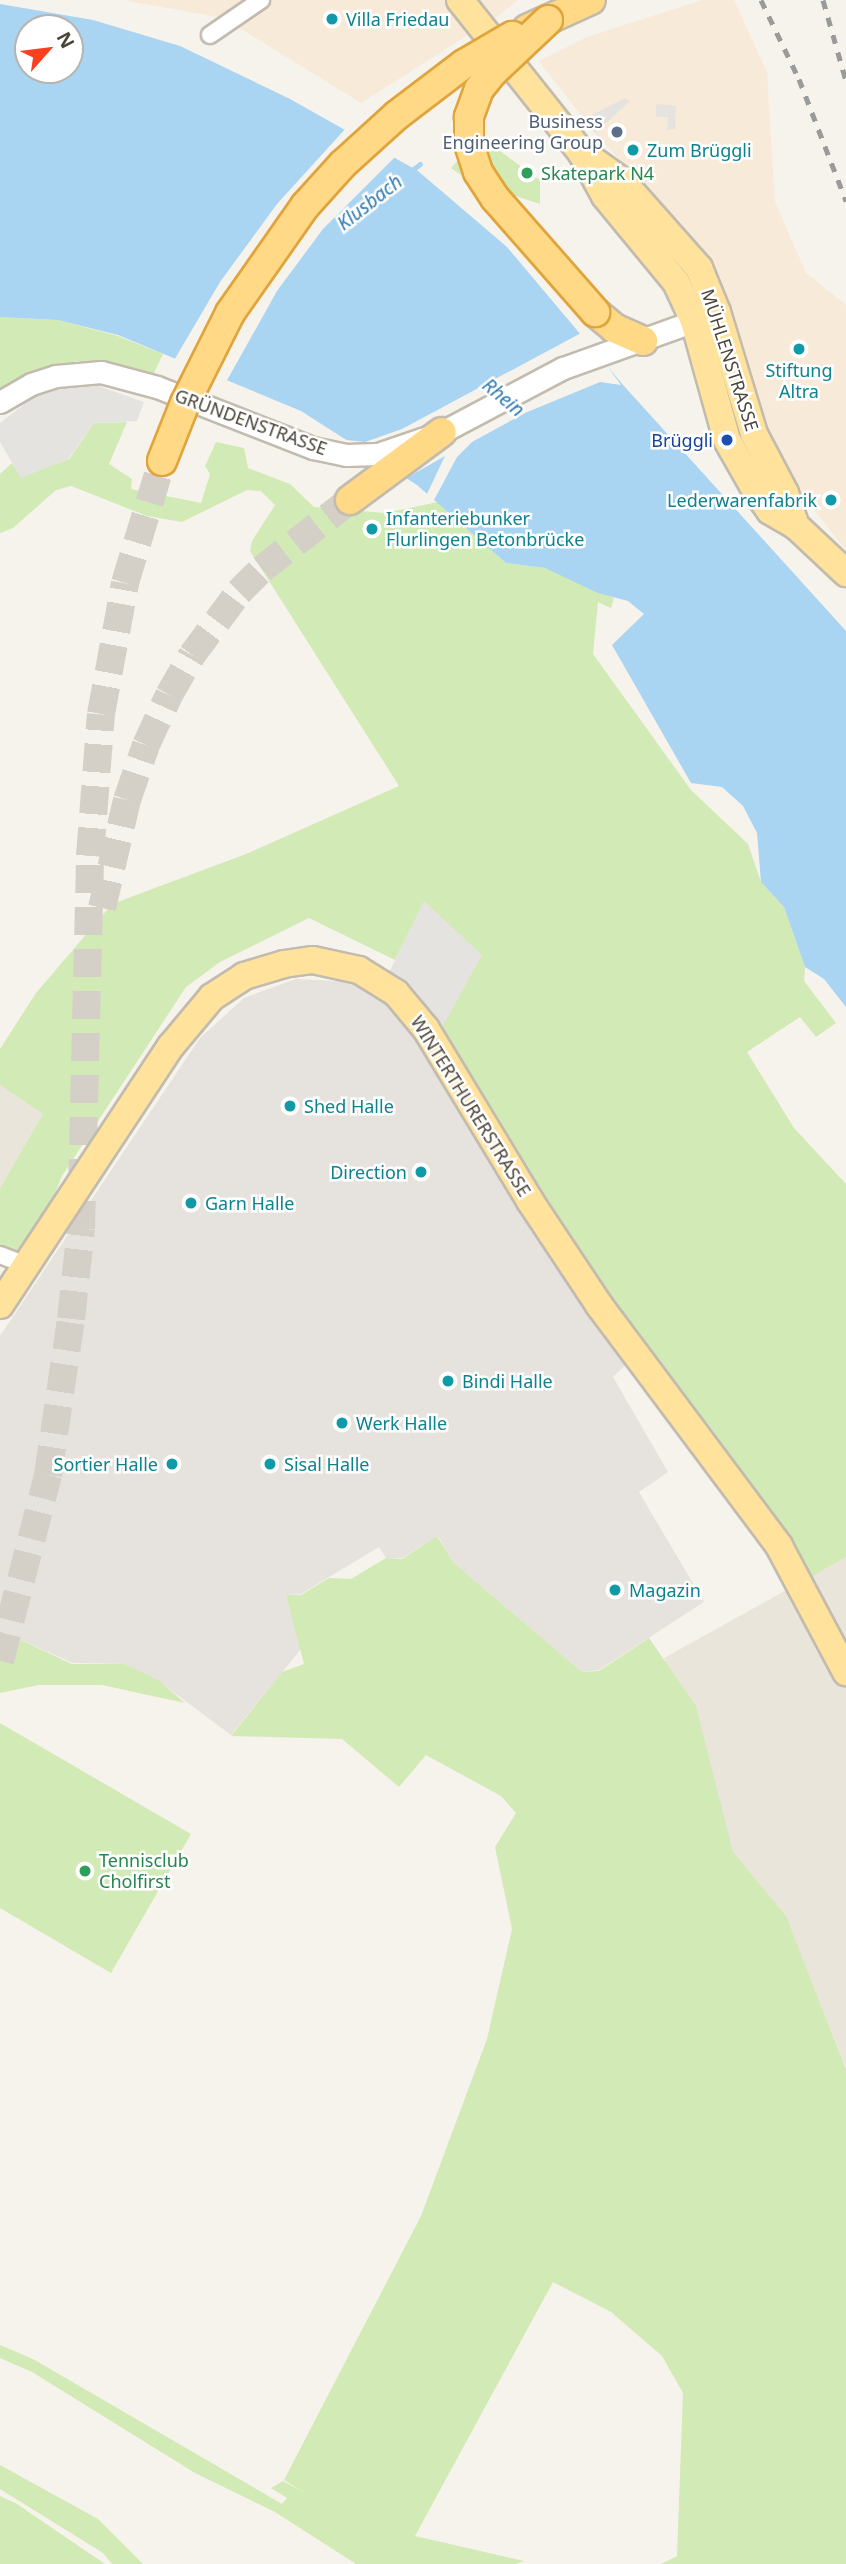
<!DOCTYPE html>
<html>
<head>
<meta charset="utf-8">
<style>
	body { margin:0 }
	#map { position:relative; width:846px; height:2564px; overflow:hidden; background:#f6f3ec; font-family:"Noto Sans",sans-serif }
	div>[style] { position:absolute }
	.residential>* { inset:0; background:#eae5da }
	.commercial>* { inset:0; background:#f7ead8 }
	.industrial>* { inset:0; background:#e6e2dd }
	.green>* { inset:0; background:#d2eab5 }
	.parking>* { inset:0; background:#e5e3e0 }
	.water>* { inset:0; background:#a9d4f2 }
	.pier>* { inset:0; background:#f6f3ec }
	.stream>* { height:5px; margin:-2.5px; padding:0 2.5px; transform-origin:2.5px; border-radius:2.5px; background:#a9d4f2 }
	.trunk-tunnel>* { height:28px; margin-top:-14px; transform-origin:0; background:repeating-linear-gradient(90deg,#d4d0c8 0 28px,transparent 0 42px) }
	.roads { filter:drop-shadow(2px 0 #c2bbae) drop-shadow(-2px 0 #c2bbae) drop-shadow(0 2px #c2bbae) drop-shadow(0 -2px #c2bbae) }
	.minor>* { height:16px; margin:-8px; padding:0 8px; transform-origin:8px; border-radius:8px; background:#fff }
	.tertiary>* { height:21px; margin:-10.5px; padding:0 10.5px; transform-origin:10.5px; border-radius:10.5px; background:#fff }
	.primary>* { height:26px; margin:-13px; padding:0 13px; transform-origin:13px; border-radius:13px; background:#ffe39c }
	.trunk>* { height:28px; margin:-14px; padding:0 14px; transform-origin:14px; border-radius:14px; background:#ffd985 }
	.rail>* { height:5px; margin-top:-2.5px; transform-origin:0; background:repeating-linear-gradient(90deg,#9a9a9a 0 9px,transparent 0 18px) }
	.bridges { filter:drop-shadow(2px 0 #e0a43c) drop-shadow(-2px 0 #e0a43c) drop-shadow(0 2px #e0a43c) drop-shadow(0 -2px #e0a43c) }
	.trunk-bridge>* { height:28px; margin:-14px; padding:0 14px; transform-origin:14px; border-radius:14px; background:#ffd985 }
	.dots>* { width:19px; height:19px; translate:-50% -50%; box-sizing:border-box; border:4px solid #fff; border-radius:50% }
	span { translate:-50% -50%; white-space:nowrap; text-align:center; line-height:1.15; -webkit-text-stroke:5px #fff; paint-order:stroke }
	.culture-label { font-size:18px; color:#0d838f }
	.left { translate:0 -50%; text-align:left }
	.right { translate:-100% -50%; text-align:right }
	.service-label { font-size:18px; color:#4e5e75 }
	.leisure-label { font-size:18px; color:#27864d }
	.street-label { font-size:18px; color:#4b4439 }
	.transit-label { font-size:18px; color:#164399 }
	.water-label { font-size:19px; color:#2e7ab2; font-style:italic }
	.north { position:absolute; left:14px; top:14px; width:70px; height:70px; box-sizing:border-box; background:#fff; border:2px solid #b7b4b0; border-radius:50%; rotate:62deg; font-size:19px; font-weight:700; line-height:28px; text-align:center; color:#4b4439 }
	.north::after { content:''; display:block; margin:auto; width:24px; height:32px; background:#fc3f1d; clip-path:polygon(50% 0,100% 100%,50% 72%,0 100%) }
</style>
</head>
<body>
<div id="map">
	<div class="residential">
		<i style="clip-path:polygon(0 1085px,43px 1114px,0 1188px)"></i>
		<i style="clip-path:polygon(846px 1557px,846px 2068px,786px 1917px,731px 1851px,664px 1658px)"></i>
	</div>
	<div class="commercial">
		<i style="clip-path:polygon(123px 0,518px 0,501px 14px,361px 103px,223px 18px)"></i>
		<i style="clip-path:polygon(702px 0,734px 0,767px 72px,775px 202px,806px 273px,846px 305px,846px 550px,778px 465px,734px 315px,705px 251px,595px 133px,539px 61px,587px 37px)"></i>
	</div>
	<div class="industrial">
		<i style="clip-path:polygon(296px 979px,384px 983px,636px 1355px,613px 1377px,668px 1472px,639px 1492px,704px 1602px,599px 1670px,582px 1672px,454px 1563px,438px 1536px,402px 1558px,386px 1558px,379px 1547px,301px 1594px,286px 1595px,294px 1624px,309px 1639px,231px 1735px,157px 1680px,125px 1664px,73px 1663px,16px 1638px,0 1640px,0 1336px,200px 1038px,244px 998px)"></i>
	</div>
	<div class="green">
		<i style="clip-path:polygon(479px 136px,540px 180px,540px 204px,470px 181px,451px 168px)"></i>
		<i style="clip-path:polygon(0 317px,58px 320px,118px 336px,163px 354px,153px 375px,118px 364px,78px 361px,41px 368px,0 390px)"></i>
		<i style="clip-path:polygon(127px 422px,109px 464px,132px 479px,131px 489px,201px 503px,210px 474px,205px 466px,216px 442px,244px 448px,248px 468px,290px 484px,314px 507px,385px 513px,438px 502px,506px 563px,545px 568px,614px 598px,611px 608px,598px 602px,593px 654px,691px 790px,748px 844px,761px 882px,784px 907px,805px 967px,804px 981px,836px 1023px,816px 1037px,800px 1017px,747px 1052px,794px 1128px,846px 1184px,846px 1557px,800px 1583px,434px 1042px,424px 902px,395px 960px,309px 918px,220px 962px,186px 987px,62px 1176px,26px 1265px,0 1255px,0 1188px,43px 1114px,0 1085px,0 1049px,36px 993px,112px 904px,246px 854px,399px 786px,250px 551px,252px 541px,275px 505px,261px 491px,247px 490px,182px 522px,147px 516px,71px 486px,56px 490px,13px 528px,0 533px,0 474px,12px 463px,21px 477px,69px 459px,94px 423px)"></i>
		<i style="clip-path:polygon(437px 1536px,454px 1563px,582px 1672px,599px 1671px,649px 1638px,696px 1706px,733px 1852px,786px 1916px,846px 2069px,846px 2564px,661px 2564px,677px 2556px,683px 2393px,662px 2356px,611px 2312px,553px 2282px,415px 2536px,524px 2561px,516px 2564px,356px 2564px,275px 2512px,195px 2473px,32px 2372px,0 2358px,0 2345px,33px 2359px,282px 2504px,287px 2498px,271px 2488px,283px 2481px,307px 2494px,284px 2480px,421px 2216px,487px 2039px,512px 1929px,495px 1847px,516px 1813px,501px 1796px,426px 1755px,399px 1787px,342px 1739px,231px 1736px,282px 1672px,304px 1664px,286px 1595px,301px 1595px,329px 1578px,351px 1579px,386px 1558px,402px 1559px)"></i>
		<i style="clip-path:polygon(16px 1638px,72px 1664px,125px 1664px,158px 1680px,185px 1703px,102px 1685px,39px 1685px,0 1693px,0 1641px)"></i>
		<i style="clip-path:polygon(0 1723px,191px 1834px,111px 1973px,0 1908px)"></i>
		<i style="clip-path:polygon(0 2465px,98px 2519px,143px 2564px,112px 2564px,103px 2553px,0 2489px)"></i>
		<i style="clip-path:polygon(0 2496px,17px 2504px,105px 2564px,0 2564px)"></i>
	</div>
	<div class="parking">
		<i style="clip-path:polygon(625px 98px,630px 101px,595px 133px,589px 125px,590px 116px)"></i>
		<i style="clip-path:polygon(656px 104px,676px 106px,675px 129px,667px 130px,668px 117px,656px 117px)"></i>
		<i style="clip-path:polygon(90px 383px,144px 402px,137px 421px,94px 423px,68px 459px,21px 478px,0 442px,0 423px,39px 393px)"></i>
		<i style="clip-path:polygon(424px 901px,482px 955px,434px 1042px,384px 983px)"></i>
	</div>
	<div class="water">
		<i style="clip-path:polygon(evenodd,0 4px,93px 20px,180px 46px,290px 99px,418px 171px,507px 247px,624px 386px,846px 631px,846px 1007px,824px 979px,805px 967px,784px 907px,761px 882px,757px 833px,743px 806px,722px 787px,691px 783px,612px 645px,644px 614px,628px 601px,598px 593px,545px 568px,506px 563px,417px 485px,301px 411px,118px 335px,58px 320px,0 317px,0 4px,28px 28px,70px 28px,70px 70px,28px 70px,28px 28px)"></i>
	</div>
	<div class="pier">
		<i style="clip-path:polygon(347px 127px,397px 155px,323px 229px,277px 291px,225px 384px,173px 362px,220px 282px,277px 204px)"></i>
		<i style="clip-path:polygon(583px 332px,621px 385px,600px 382px,525px 413px,472px 442px,457px 457px,433px 502px,426px 496px,445px 456px,403px 480px,338px 439px,365px 442px,402px 429px)"></i>
	</div>
	<div class="stream">
		<i style="left:408px;top:173px;width:15px;rotate:-37deg"></i>
	</div>
	<div class="trunk-tunnel">
		<i style="left:102px;top:908px;width:111px;rotate:-77deg"></i>
		<i style="left:127px;top:800px;width:58px;rotate:-70.9deg"></i>
		<i style="left:146px;top:745px;width:55px;rotate:-65.3deg"></i>
		<i style="left:169px;top:695px;width:46px;rotate:-60.1deg"></i>
		<i style="left:192px;top:655px;width:79px;rotate:-53.3deg"></i>
		<i style="left:239px;top:592px;width:33px;rotate:-45deg"></i>
		<i style="left:262px;top:569px;width:112px;rotate:-38.1deg"></i>
		<i style="left:0;top:1661px;width:192px;rotate:-75.5deg"></i>
		<i style="left:48px;top:1475px;width:158px;rotate:-81.6deg"></i>
		<i style="left:71px;top:1319px;width:91px;rotate:-83.7deg"></i>
		<i style="left:81px;top:1229px;width:373px;rotate:-88.6deg"></i>
		<i style="left:90px;top:856px;width:142px;rotate:-85.6deg"></i>
		<i style="left:101px;top:714px;width:133px;rotate:-79.6deg"></i>
		<i style="left:125px;top:583px;width:127px;rotate:-73.1deg"></i>
	</div>
	<div class="roads">
		<div class="minor">
			<i style="left:210px;top:35px;width:62px;rotate:-34.5deg"></i>
			<i style="left:0;top:1255px;width:28px;rotate:21deg"></i>
		</div>
		<div class="tertiary">
			<i style="left:0;top:402px;width:36px;rotate:-30deg"></i>
			<i style="left:31px;top:384px;width:26px;rotate:-18deg"></i>
			<i style="left:56px;top:376px;width:45px;rotate:-5.1deg"></i>
			<i style="left:101px;top:372px;width:58px;rotate:15deg"></i>
			<i style="left:157px;top:387px;width:168px;rotate:21.4deg"></i>
			<i style="left:313px;top:448px;width:34px;rotate:12deg"></i>
			<i style="left:346px;top:455px;width:32px;rotate:-2deg"></i>
			<i style="left:378px;top:454px;width:68px;rotate:-19deg"></i>
			<i style="left:442px;top:432px;width:137px;rotate:-27.9deg"></i>
			<i style="left:563px;top:368px;width:139px;rotate:-19.7deg"></i>
		</div>
		<div class="primary">
			<i style="left:460px;top:0;width:194px;rotate:51.5deg"></i>
			<i style="left:581px;top:152px;width:50px;rotate:61.4deg"></i>
			<i style="left:605px;top:196px;width:112px;rotate:50.5deg"></i>
			<i style="left:676px;top:282px;width:43px;rotate:65.2deg"></i>
			<i style="left:694px;top:321px;width:123px;rotate:74.5deg"></i>
			<i style="left:727px;top:440px;width:59px;rotate:60.4deg"></i>
			<i style="left:756px;top:491px;width:24px;rotate:55deg"></i>
			<i style="left:770px;top:511px;width:30px;rotate:30deg"></i>
			<i style="left:796px;top:526px;width:69px;rotate:43.2deg"></i>
			<i style="left:587px;top:156px;width:43px;rotate:35.5deg"></i>
			<i style="left:622px;top:181px;width:116px;rotate:48.5deg"></i>
			<i style="left:699px;top:268px;width:48px;rotate:67.8deg"></i>
			<i style="left:717px;top:312px;width:127px;rotate:73.1deg"></i>
			<i style="left:754px;top:434px;width:67px;rotate:62.3deg"></i>
			<i style="left:785px;top:493px;width:35px;rotate:72deg"></i>
			<i style="left:0;top:1305px;width:310px;rotate:-56.6deg"></i>
			<i style="left:171px;top:1046px;width:64px;rotate:-50.1deg"></i>
			<i style="left:212px;top:997px;width:38px;rotate:-33deg"></i>
			<i style="left:244px;top:976px;width:42px;rotate:-16.7deg"></i>
			<i style="left:284px;top:964px;width:29px;rotate:-8deg"></i>
			<i style="left:313px;top:960px;width:47px;rotate:12.3deg"></i>
			<i style="left:359px;top:970px;width:44px;rotate:31.9deg"></i>
			<i style="left:396px;top:993px;width:47px;rotate:50.2deg"></i>
			<i style="left:426px;top:1029px;width:201px;rotate:58.8deg"></i>
			<i style="left:530px;top:1201px;width:125px;rotate:56.4deg"></i>
			<i style="left:599px;top:1305px;width:301px;rotate:53.2deg"></i>
			<i style="left:779px;top:1546px;width:143px;rotate:62deg"></i>
		</div>
		<div class="trunk">
			<i style="left:527px;top:29px;width:70px;rotate:-24.4deg"></i>
			<i style="left:595px;top:312px;width:25px;rotate:40deg"></i>
			<i style="left:614px;top:328px;width:32px;rotate:24deg"></i>
			<i style="left:350px;top:500px;width:114px;rotate:-36.5deg"></i>
		</div>
	</div>
	<div class="rail">
		<i style="left:761px;top:0;width:88px;rotate:64.3deg"></i>
		<i style="left:799px;top:79px;width:131px;rotate:68.9deg"></i>
		<i style="left:823px;top:0;width:84px;rotate:74.1deg"></i>
	</div>
	<div class="bridges">
		<div class="trunk-bridge">
			<i style="left:548px;top:20px;width:77px;rotate:136.6deg"></i>
			<i style="left:492px;top:73px;width:21px;rotate:129deg"></i>
			<i style="left:479px;top:89px;width:30px;rotate:110deg"></i>
			<i style="left:469px;top:117px;width:27px;rotate:90deg"></i>
			<i style="left:469px;top:144px;width:29px;rotate:72deg"></i>
			<i style="left:478px;top:172px;width:31px;rotate:57deg"></i>
			<i style="left:495px;top:198px;width:152px;rotate:48.7deg"></i>
			<i style="left:162px;top:461px;width:62px;rotate:-68.4deg"></i>
			<i style="left:185px;top:403px;width:101px;rotate:-63.4deg"></i>
			<i style="left:230px;top:313px;width:131px;rotate:-55deg"></i>
			<i style="left:305px;top:206px;width:57px;rotate:-47.9deg"></i>
			<i style="left:343px;top:164px;width:73px;rotate:-42.2deg"></i>
			<i style="left:397px;top:115px;width:84px;rotate:-37.3deg"></i>
			<i style="left:464px;top:64px;width:56px;rotate:-30.3deg"></i>
		</div>
	</div>
	<div class="dots">
		<i style="left:332px;top:19px;background:#0f9aa8"></i>
		<i style="left:617px;top:132px;background:#5c6f8a"></i>
		<i style="left:633px;top:150px;background:#0f9aa8"></i>
		<i style="left:527px;top:173px;background:#2e9e5b"></i>
		<i style="left:799px;top:349px;background:#0f9aa8"></i>
		<i style="left:727px;top:440px;background:#1a4fb4"></i>
		<i style="left:831px;top:500px;background:#0f9aa8"></i>
		<i style="left:372px;top:529px;background:#0f9aa8"></i>
		<i style="left:290px;top:1106px;background:#0f9aa8"></i>
		<i style="left:421px;top:1172px;background:#0f9aa8"></i>
		<i style="left:191px;top:1203px;background:#0f9aa8"></i>
		<i style="left:448px;top:1381px;background:#0f9aa8"></i>
		<i style="left:342px;top:1423px;background:#0f9aa8"></i>
		<i style="left:172px;top:1464px;background:#0f9aa8"></i>
		<i style="left:270px;top:1464px;background:#0f9aa8"></i>
		<i style="left:615px;top:1590px;background:#0f9aa8"></i>
		<i style="left:85px;top:1871px;background:#2e9e5b"></i>
	</div>
	<div class="culture-label">
		<span class="left" style="left:346px;top:19px">Villa Friedau</span>
		<span class="left" style="left:647px;top:150px">Zum Brüggli</span>
		<span style="left:799px;top:381px">Stiftung<br>Altra</span>
		<span class="right" style="left:817px;top:500px">Lederwarenfabrik</span>
		<span class="left" style="left:386px;top:529px">Infanteriebunker<br>Flurlingen Betonbrücke</span>
		<span class="left" style="left:304px;top:1106px">Shed Halle</span>
		<span class="right" style="left:407px;top:1172px">Direction</span>
		<span class="left" style="left:205px;top:1203px">Garn Halle</span>
		<span class="left" style="left:462px;top:1381px">Bindi Halle</span>
		<span class="left" style="left:356px;top:1423px">Werk Halle</span>
		<span class="right" style="left:158px;top:1464px">Sortier Halle</span>
		<span class="left" style="left:284px;top:1464px">Sisal Halle</span>
		<span class="left" style="left:629px;top:1590px">Magazin</span>
	</div>
	<div class="service-label">
		<span class="right" style="left:603px;top:132px">Business<br>Engineering Group</span>
	</div>
	<div class="leisure-label">
		<span class="left" style="left:541px;top:173px">Skatepark N4</span>
		<span class="left" style="left:99px;top:1871px">Tennisclub<br>Cholfirst</span>
	</div>
	<div class="street-label">
		<span style="left:730px;top:360px;rotate:72deg">MÜHLENSTRASSE</span>
		<span style="left:251px;top:422px;rotate:20deg">GRÜNDENSTRASSE</span>
		<span style="left:471px;top:1106px;rotate:58deg">WINTERTHURERSTRASSE</span>
	</div>
	<div class="transit-label">
		<span class="right" style="left:713px;top:440px">Brüggli</span>
	</div>
	<div class="water-label">
		<span style="left:370px;top:203px;rotate:-38deg">Klusbach</span>
		<span style="left:503px;top:398px;rotate:40deg">Rhein</span>
	</div>
	<div class="north">N</div>
</div>
</body>
</html>
